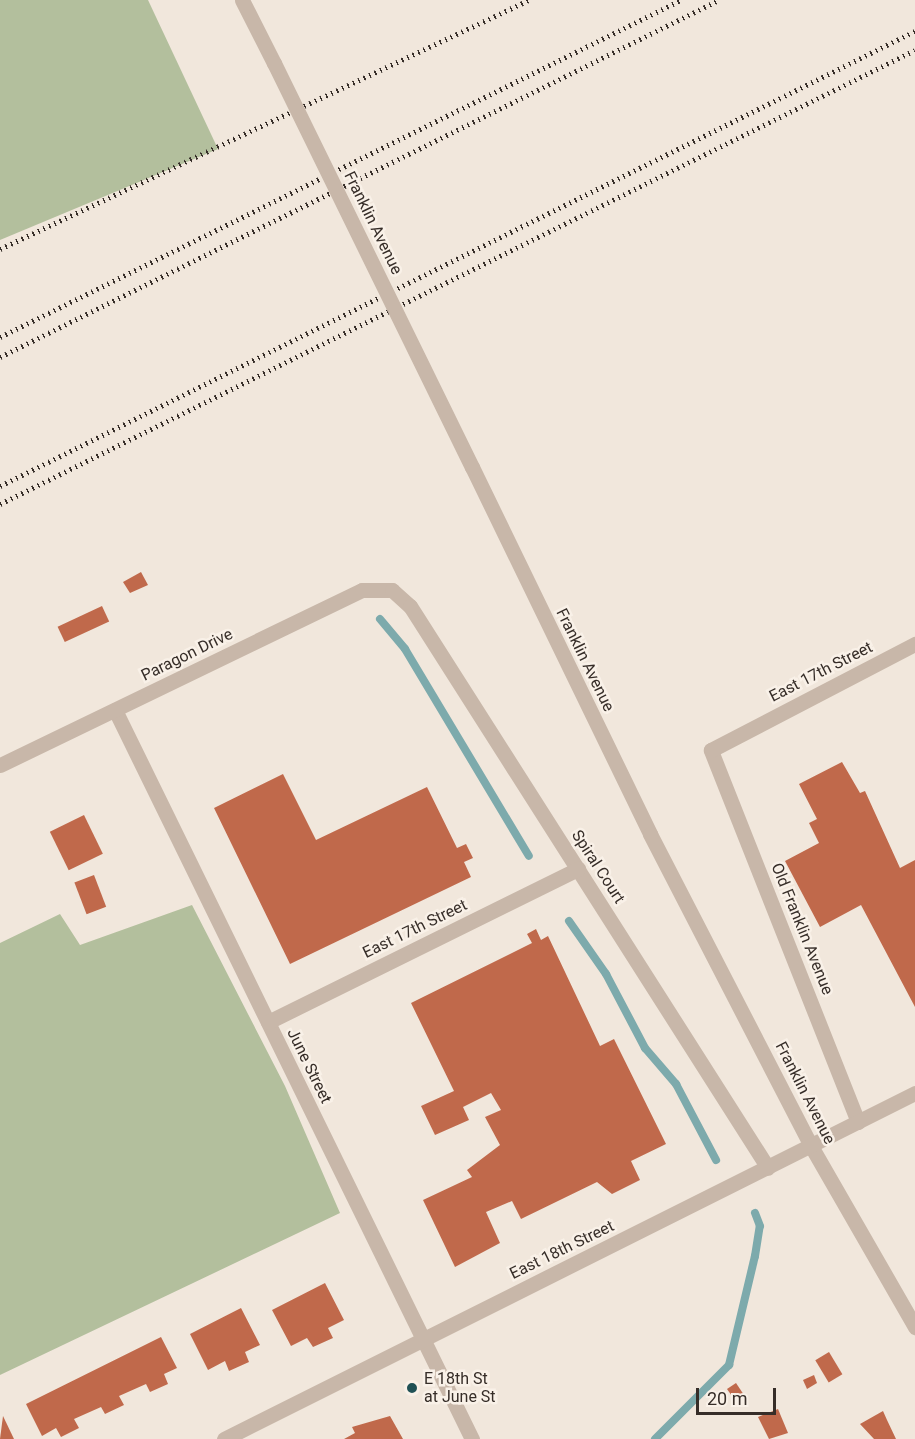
<!DOCTYPE html>
<html>
<head>
<meta charset="utf-8">
<style>
	body { margin:0 }
	#map { position:relative; width:915px; height:1439px; overflow:hidden; background:#f1e7dc; font-family:Roboto,sans-serif }
	div>[style] { position:absolute }
	.green>* { inset:0; background:#b3bf9d }
	.stream>* { height:8px; margin:-4px; padding:0 4px; transform-origin:4px; border-radius:4px; background:#7daaac }
	.building>* { inset:0; background:#c0694b; transform-origin:0 0 }
	.minor>* { height:15px; margin:-7.5px; padding:0 7.5px; transform-origin:7.5px; border-radius:7.5px; background:#c8b7a9 }
	.rail>* { height:4.5px; margin-top:-2.25px; transform-origin:0; background:repeating-linear-gradient(90deg,#362d28 0 1.5px,transparent 0 6px) }
	.minor-bridge>* { height:15px; margin:-7.5px; padding:0 7.5px; transform-origin:7.5px; border-radius:7.5px; background:#c8b7a9 }
	.dots>* { width:16px; height:16px; translate:-50% -50%; box-sizing:border-box; border:3px solid #f9f1e8; border-radius:50% }
	span { translate:-50% -50%; white-space:nowrap; text-align:center; line-height:1.15; -webkit-text-stroke:5px #f9f1e8; paint-order:stroke }
	.street-label { font-size:16px; color:#362d28 }
	.poi-label { font-size:16px; color:#362d28 }
	.left { translate:0 -50%; text-align:left }
	.scale { position:absolute; left:696px; top:1388px; width:80px; height:27px; box-sizing:border-box; border:3px solid #362d28; border-top:0; padding-left:8px; font-size:18px; line-height:21px; white-space:nowrap; color:#362d28; -webkit-text-stroke:4px #f9f1e8; paint-order:stroke }
</style>
</head>
<body>
<div id="map">
	<div class="green">
		<i style="clip-path:polygon(0 0,148px 0,218px 149px,0 240px)"></i>
		<i style="clip-path:polygon(192px 905px,285px 1086px,340px 1213px,0 1375px,0 943px,60px 914px,80px 945px)"></i>
	</div>
	<div class="stream">
		<i style="left:380px;top:619px;width:39px;rotate:50deg"></i>
		<i style="left:405px;top:649px;width:241px;rotate:59.1deg"></i>
		<i style="left:569px;top:921px;width:65px;rotate:55.1deg"></i>
		<i style="left:606px;top:974px;width:84px;rotate:62.2deg"></i>
		<i style="left:645px;top:1048px;width:48px;rotate:49.3deg"></i>
		<i style="left:676px;top:1084px;width:86px;rotate:62.2deg"></i>
		<i style="left:655px;top:1439px;width:105px;rotate:-45deg"></i>
		<i style="left:729px;top:1365px;width:112px;rotate:-76.6deg"></i>
		<i style="left:755px;top:1256px;width:30px;rotate:-81deg"></i>
		<i style="left:760px;top:1226px;width:14px;rotate:-111deg"></i>
	</div>
	<div class="building">
		<i style="clip-path:polygon(141px 572px,148px 585px,130px 593px,123px 582px)"></i>
		<i style="left:102px;top:606px;width:17px;height:49px;rotate:65deg"></i>
		<i style="clip-path:polygon(842px 762px,860px 793px,865px 791px,900px 868px,915px 860px,915px 1007px,861px 905px,820px 927px,785px 861px,819px 843px,809px 823px,817px 819px,799px 784px)"></i>
		<i style="clip-path:polygon(283px 774px,316px 840px,427px 787px,457px 848px,466px 844px,473px 858px,464px 862px,471px 877px,290px 964px,214px 808px)"></i>
		<i style="left:84px;top:815px;width:43px;height:38px;rotate:64deg"></i>
		<i style="left:94px;top:875px;width:34px;height:21px;rotate:69deg"></i>
		<i style="clip-path:polygon(536px 929px,541px 940px,548px 936px,600px 1046px,614px 1039px,666px 1144px,631px 1161px,640px 1180px,612px 1194px,597px 1182px,521px 1219px,512px 1201px,486px 1212px,500px 1243px,455px 1267px,423px 1200px,472px 1177px,467px 1170px,500px 1145px,485px 1117px,501px 1110px,491px 1093px,463px 1107px,469px 1120px,435px 1135px,421px 1106px,454px 1091px,411px 1003px,532px 943px,527px 934px)"></i>
		<i style="clip-path:polygon(325px 1283px,344px 1320px,328px 1328px,333px 1338px,313px 1347px,307px 1338px,291px 1346px,272px 1310px)"></i>
		<i style="clip-path:polygon(241px 1308px,260px 1345px,245px 1352px,249px 1362px,229px 1371px,225px 1361px,208px 1370px,190px 1334px)"></i>
		<i style="clip-path:polygon(161px 1337px,177px 1368px,164px 1374px,168px 1384px,150px 1392px,146px 1384px,119px 1396px,124px 1405px,105px 1414px,101px 1407px,74px 1419px,79px 1428px,61px 1437px,56px 1428px,42px 1436px,26px 1404px)"></i>
		<i style="left:829px;top:1352px;width:26px;height:16px;rotate:59deg"></i>
		<i style="clip-path:polygon(814px 1375px,817px 1383px,807px 1389px,803px 1380px)"></i>
		<i style="clip-path:polygon(736px 1383px,744px 1395px,734px 1399px,727px 1389px)"></i>
		<i style="clip-path:polygon(778px 1409px,788px 1433px,769px 1439px,758px 1417px)"></i>
		<i style="clip-path:polygon(883px 1411px,887px 1420px,896px 1439px,874px 1439px,860px 1424px)"></i>
		<i style="clip-path:polygon(3px 1416px,14px 1439px,0 1439px)"></i>
		<i style="clip-path:polygon(390px 1416px,403px 1439px,344px 1439px,355px 1433px,352px 1427px)"></i>
	</div>
	<div class="minor">
		<i style="left:242px;top:0;width:71px;rotate:63.1deg"></i>
		<i style="left:472px;top:467px;width:408px;rotate:64.1deg"></i>
		<i style="left:650px;top:834px;width:351px;rotate:62.7deg"></i>
		<i style="left:811px;top:1146px;width:209px;rotate:60.1deg"></i>
		<i style="left:115px;top:710px;width:812px;rotate:63.91deg"></i>
		<i style="left:0;top:765px;width:402px;rotate:-25.8deg"></i>
		<i style="left:362px;top:590px;width:30px"></i>
		<i style="left:392px;top:590px;width:24px;rotate:42deg"></i>
		<i style="left:410px;top:606px;width:666px;rotate:57.5deg"></i>
		<i style="left:268px;top:1022px;width:346px;rotate:-26.3deg"></i>
		<i style="left:858px;top:1122px;width:400px;rotate:-111.6deg"></i>
		<i style="left:711px;top:750px;width:230px;rotate:-27.5deg"></i>
		<i style="left:224px;top:1439px;width:773px;rotate:-26.6deg"></i>
	</div>
	<div class="rail">
		<i style="left:0;top:249px;width:585px;rotate:-25.21deg"></i>
		<i style="left:0;top:337px;width:760px;rotate:-26.33deg"></i>
		<i style="left:0;top:357px;width:803px;rotate:-26.41deg"></i>
		<i style="left:0;top:486px;width:1022px;rotate:-26.44deg"></i>
		<i style="left:0;top:504px;width:1021px;rotate:-26.39deg"></i>
	</div>
	<div class="minor-bridge">
		<i style="left:274px;top:63px;width:450px;rotate:63.9deg"></i>
	</div>
	<div class="dots">
		<i style="left:412px;top:1388px;background:#205155"></i>
	</div>
	<div class="street-label">
		<span style="left:373px;top:223px;rotate:64deg">Franklin Avenue</span>
		<span style="left:187px;top:655px;rotate:-26deg">Paragon Drive</span>
		<span style="left:585px;top:660px;rotate:64deg">Franklin Avenue</span>
		<span style="left:821px;top:672px;rotate:-27deg">East 17th Street</span>
		<span style="left:598px;top:867px;rotate:57deg">Spiral Court</span>
		<span style="left:415px;top:929px;rotate:-26deg">East 17th Street</span>
		<span style="left:802px;top:929px;rotate:68deg">Old Franklin Avenue</span>
		<span style="left:309px;top:1066px;rotate:64deg">June Street</span>
		<span style="left:805px;top:1093px;rotate:63deg">Franklin Avenue</span>
		<span style="left:562px;top:1250px;rotate:-26deg">East 18th Street</span>
	</div>
	<div class="poi-label">
		<span class="left" style="left:424px;top:1388px">E 18th St<br>at June St</span>
	</div>
	<div class="scale">20 m</div>
</div>
</body>
</html>
